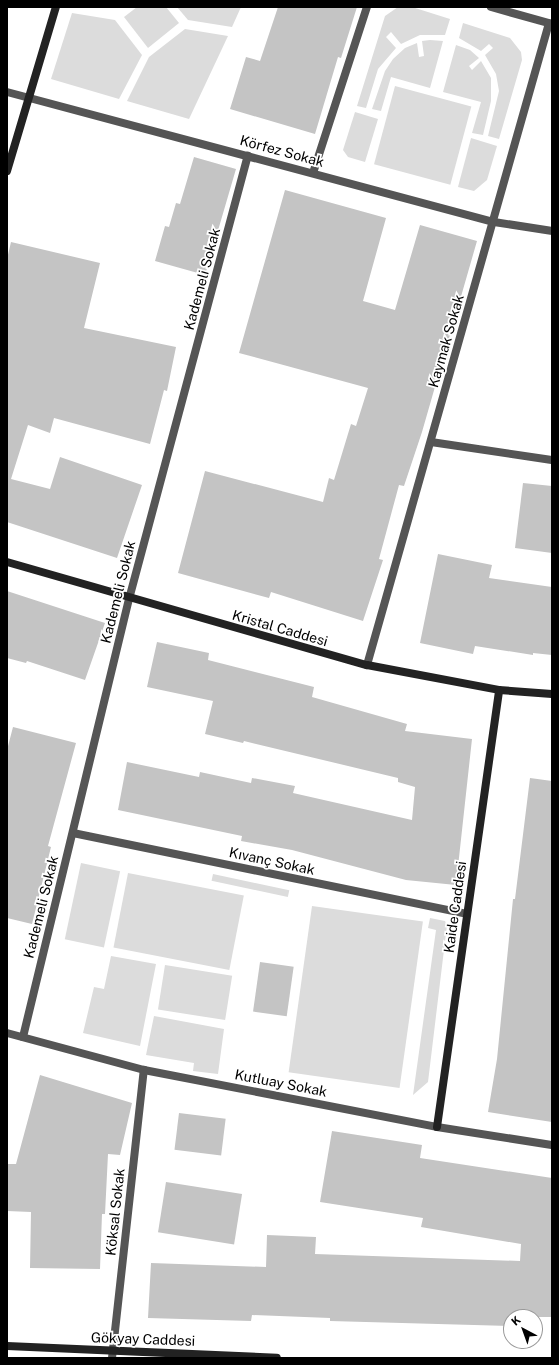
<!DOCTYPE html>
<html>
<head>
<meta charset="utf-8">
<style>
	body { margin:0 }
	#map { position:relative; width:559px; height:1365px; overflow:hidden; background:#fff; font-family:"Public Sans",sans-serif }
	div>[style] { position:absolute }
	.green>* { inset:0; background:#dcdcdc; transform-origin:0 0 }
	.building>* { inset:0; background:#c4c4c4; transform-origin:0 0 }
	.street>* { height:8px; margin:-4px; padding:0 4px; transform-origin:4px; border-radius:4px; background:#555 }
	.secondary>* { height:8px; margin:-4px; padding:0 4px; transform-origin:4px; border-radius:4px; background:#222 }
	span { translate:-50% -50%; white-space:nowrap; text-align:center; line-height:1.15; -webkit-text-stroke:3.5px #fff; paint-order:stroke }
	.street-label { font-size:14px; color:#000 }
	.frame { position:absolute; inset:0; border:8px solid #000; pointer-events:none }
	.north { position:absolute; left:503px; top:1309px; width:40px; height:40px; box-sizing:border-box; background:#fff; border:1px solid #999; border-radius:50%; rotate:319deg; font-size:11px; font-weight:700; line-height:16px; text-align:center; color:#000 }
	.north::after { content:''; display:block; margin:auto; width:14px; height:18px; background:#000; clip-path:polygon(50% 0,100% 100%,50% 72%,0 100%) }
</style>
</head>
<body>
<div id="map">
	<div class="green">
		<i style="clip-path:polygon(137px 7px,166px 7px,179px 23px,148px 48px,124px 17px)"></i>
		<i style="clip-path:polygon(177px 7px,241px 7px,232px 27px,188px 20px)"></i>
		<i style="clip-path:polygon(398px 7px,412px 7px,450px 19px,445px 35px,420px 35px,401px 44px,391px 32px,386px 37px,396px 48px,378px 69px,366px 108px,357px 106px,385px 16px)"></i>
		<i style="clip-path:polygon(72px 13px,115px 20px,142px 55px,119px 99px,51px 79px)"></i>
		<i style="clip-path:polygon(463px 23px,510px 38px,521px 52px,522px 60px,499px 139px,488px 136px,499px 91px,496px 74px,485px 55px,493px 48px,489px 44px,481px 51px,459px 38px)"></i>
		<i style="clip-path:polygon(185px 29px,228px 36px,189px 119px,127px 101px,149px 57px)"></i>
		<i style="clip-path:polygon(430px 40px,443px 41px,430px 88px,391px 77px,381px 111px,372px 109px,385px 71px,393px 59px,405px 48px,417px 43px,419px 57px,424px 56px,422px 41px)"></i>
		<i style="clip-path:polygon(456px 45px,470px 50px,479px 58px,469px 66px,472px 70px,481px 61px,491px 78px,491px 101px,483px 135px,472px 133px,481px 102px,443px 92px)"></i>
		<i style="left:395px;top:86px;width:79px;height:81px;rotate:15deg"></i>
		<i style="clip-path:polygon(355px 112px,378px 119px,365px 162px,348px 157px,343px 150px)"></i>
		<i style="clip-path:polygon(471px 138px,497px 146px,487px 180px,474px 191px,458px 187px)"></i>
		<i style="left:81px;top:863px;width:40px;height:78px;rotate:12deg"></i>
		<i style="left:128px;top:873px;width:118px;height:76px;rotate:11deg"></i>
		<i style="left:213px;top:874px;width:78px;height:7px;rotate:12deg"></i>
		<i style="left:312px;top:906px;width:112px;height:168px;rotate:8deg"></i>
		<i style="clip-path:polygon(430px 918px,445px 921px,447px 925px,428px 1082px,413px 1095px,436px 930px,428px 928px)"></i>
		<i style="clip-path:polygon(111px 956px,156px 964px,140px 1046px,83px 1033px,94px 987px,104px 989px)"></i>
		<i style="left:165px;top:965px;width:68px;height:45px;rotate:9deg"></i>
		<i style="clip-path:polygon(154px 1016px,224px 1029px,218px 1074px,193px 1071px,194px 1063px,146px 1055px)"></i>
	</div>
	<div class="building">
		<i style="clip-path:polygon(278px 7px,357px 7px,341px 58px,338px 57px,315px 134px,230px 109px,246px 57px,260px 61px)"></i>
		<i style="clip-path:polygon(194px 157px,236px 169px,205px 275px,155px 261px,165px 226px,169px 227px,176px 203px,180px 204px)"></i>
		<i style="clip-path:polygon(285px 190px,386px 218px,363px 301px,395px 310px,420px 225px,477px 241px,422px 432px,404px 486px,399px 485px,379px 559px,383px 560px,363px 621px,271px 592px,269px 598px,178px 573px,205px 471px,323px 502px,329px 478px,334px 480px,351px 424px,356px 426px,368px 388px,239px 353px)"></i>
		<i style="clip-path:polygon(11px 242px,100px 263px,84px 328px,176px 347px,167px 391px,164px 390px,150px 444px,54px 418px,50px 433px,28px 425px,11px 479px,50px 489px,60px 457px,142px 485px,117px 558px,7px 522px,7px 259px)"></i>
		<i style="clip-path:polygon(523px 483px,552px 486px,552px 553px,515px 548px)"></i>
		<i style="clip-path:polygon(438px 554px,492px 565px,489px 578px,552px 587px,552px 655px,533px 653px,533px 655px,475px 646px,473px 654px,420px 643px)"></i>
		<i style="clip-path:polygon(7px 591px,105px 623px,85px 680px,27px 661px,26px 663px,7px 658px)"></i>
		<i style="clip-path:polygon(157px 642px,209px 653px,208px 660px,314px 687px,312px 697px,407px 724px,405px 731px,472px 739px,456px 885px,406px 880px,292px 850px,241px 841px,242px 836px,118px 810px,127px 762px,199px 777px,200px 772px,251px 783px,252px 778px,295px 786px,293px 793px,412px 820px,415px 787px,398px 782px,398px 778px,244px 741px,243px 743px,205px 734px,213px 701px,147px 687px)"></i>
		<i style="clip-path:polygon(13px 727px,76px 743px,48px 846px,51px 847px,32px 924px,7px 918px,7px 750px)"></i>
		<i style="clip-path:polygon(530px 778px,552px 781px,552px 1122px,488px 1112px,497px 1059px,513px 899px,515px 899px)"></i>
		<i style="left:260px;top:962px;width:34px;height:50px;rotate:8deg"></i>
		<i style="clip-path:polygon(40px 1075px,132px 1103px,120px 1155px,108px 1154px,105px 1214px,102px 1214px,100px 1269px,30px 1268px,31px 1212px,7px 1211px,7px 1164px,16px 1164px)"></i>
		<i style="left:179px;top:1113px;width:47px;height:37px;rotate:7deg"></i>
		<i style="clip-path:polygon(332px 1131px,422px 1145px,420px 1158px,552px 1178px,552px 1317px,511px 1317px,511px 1326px,330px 1321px,330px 1318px,252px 1315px,251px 1321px,148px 1318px,151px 1263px,266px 1267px,267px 1235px,316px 1237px,315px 1254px,520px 1261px,521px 1244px,421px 1227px,423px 1218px,320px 1202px)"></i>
		<i style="left:166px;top:1182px;width:77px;height:51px;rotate:9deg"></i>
	</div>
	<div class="street">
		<i style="left:491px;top:7px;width:63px;rotate:15.6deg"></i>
		<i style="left:7px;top:92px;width:504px;rotate:14.95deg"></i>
		<i style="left:494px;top:222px;width:59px;rotate:8.8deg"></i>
		<i style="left:313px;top:173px;width:175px;rotate:-72deg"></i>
		<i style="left:431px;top:442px;width:122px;rotate:8.5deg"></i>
		<i style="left:367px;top:665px;width:667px;rotate:-74.17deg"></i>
		<i style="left:73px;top:833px;width:402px;rotate:11.6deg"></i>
		<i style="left:7px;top:1033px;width:142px;rotate:15.1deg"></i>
		<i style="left:144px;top:1070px;width:298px;rotate:11deg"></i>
		<i style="left:437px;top:1127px;width:116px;rotate:8.9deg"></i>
		<i style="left:23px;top:1037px;width:451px;rotate:-76.4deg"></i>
		<i style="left:129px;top:599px;width:459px;rotate:-75deg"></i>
		<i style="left:112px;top:1358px;width:290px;rotate:-83.7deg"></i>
	</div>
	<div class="secondary">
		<i style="left:7px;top:171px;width:171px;rotate:-73.4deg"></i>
		<i style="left:7px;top:562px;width:374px;rotate:16deg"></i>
		<i style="left:367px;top:665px;width:134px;rotate:10.7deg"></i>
		<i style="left:499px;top:690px;width:53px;rotate:4.3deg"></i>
		<i style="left:437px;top:1127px;width:441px;rotate:-81.9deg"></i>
		<i style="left:7px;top:1346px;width:270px;rotate:2.5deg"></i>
	</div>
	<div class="street-label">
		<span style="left:282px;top:151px;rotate:15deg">Körfez Sokak</span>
		<span style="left:202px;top:279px;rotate:-75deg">Kademeli Sokak</span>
		<span style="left:446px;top:341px;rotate:-74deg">Kaymak Sokak</span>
		<span style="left:118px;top:592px;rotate:-76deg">Kademeli Sokak</span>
		<span style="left:280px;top:628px;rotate:16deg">Kristal Caddesi</span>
		<span style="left:272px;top:861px;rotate:12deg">Kıvanç Sokak</span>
		<span style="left:41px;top:907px;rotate:-76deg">Kademeli Sokak</span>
		<span style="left:455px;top:907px;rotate:-82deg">Kaide Caddesi</span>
		<span style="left:281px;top:1083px;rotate:11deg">Kutluay Sokak</span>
		<span style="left:115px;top:1212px;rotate:-84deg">Köksal Sokak</span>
		<span style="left:143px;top:1339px;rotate:2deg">Gökyay Caddesi</span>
	</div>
	<div class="frame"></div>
	<div class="north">K</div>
</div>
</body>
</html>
